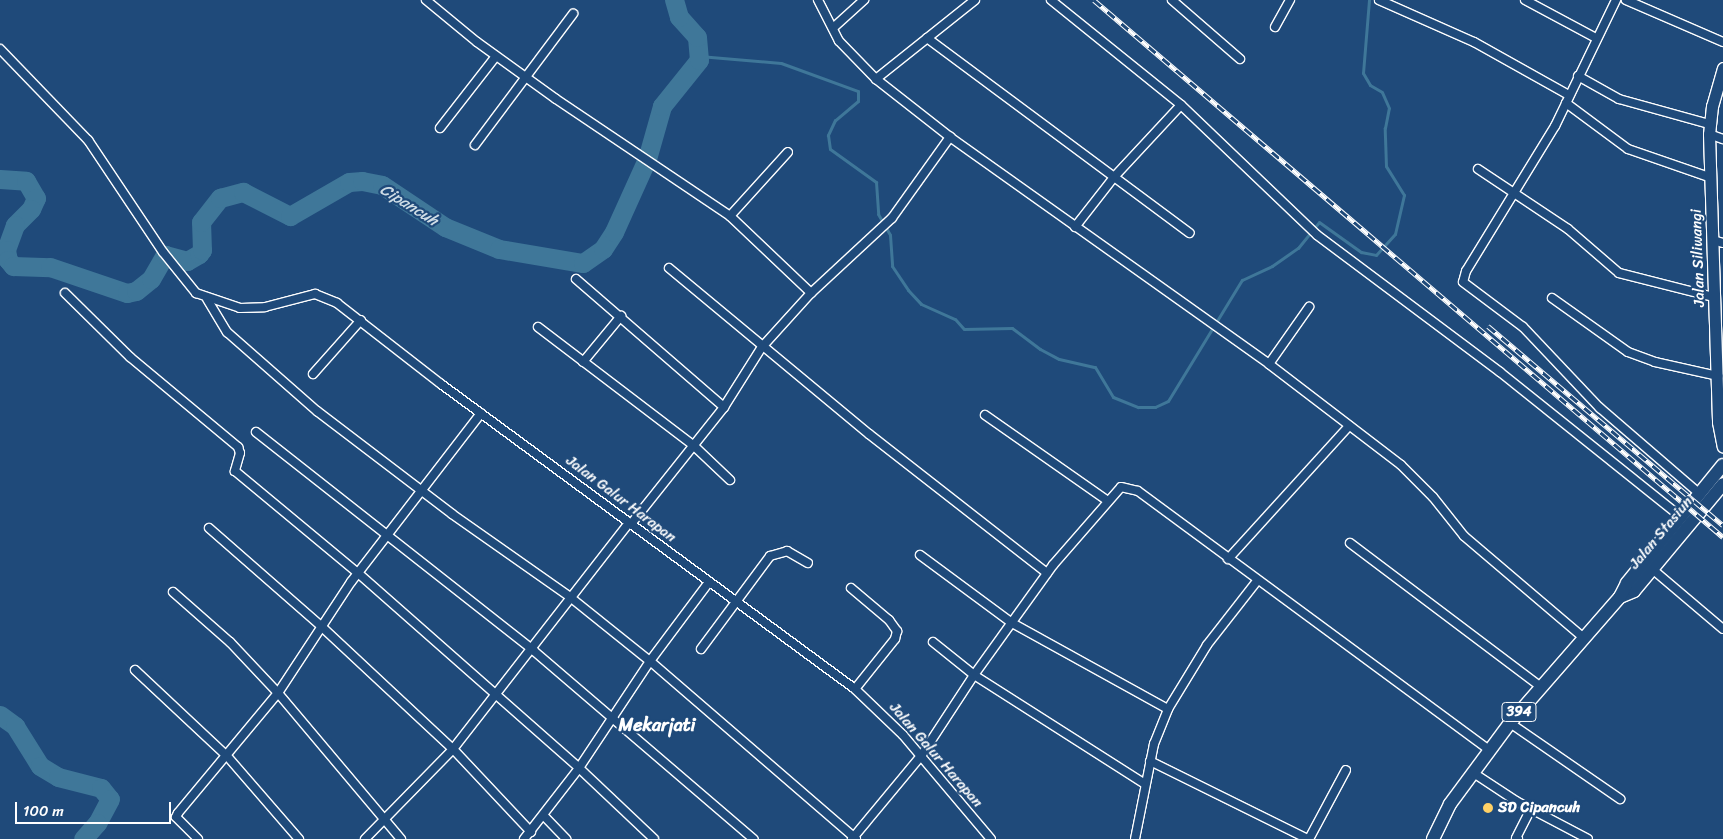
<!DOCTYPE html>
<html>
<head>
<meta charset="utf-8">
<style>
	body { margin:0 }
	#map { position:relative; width:1723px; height:839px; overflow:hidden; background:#1f4a7a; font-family:Sriracha,sans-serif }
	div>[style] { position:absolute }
	.stream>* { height:3px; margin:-1.5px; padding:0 1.5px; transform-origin:1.5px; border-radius:1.5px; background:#3f7799 }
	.river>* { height:19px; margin:-9.5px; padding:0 9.5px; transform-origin:9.5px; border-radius:9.5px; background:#3f7799 }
	.roads { filter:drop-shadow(1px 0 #fff) drop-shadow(-1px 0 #fff) drop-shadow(0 1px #fff) drop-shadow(0 -1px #fff) }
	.street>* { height:8px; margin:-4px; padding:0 4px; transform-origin:4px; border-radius:4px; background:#1f4a7a }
	.secondary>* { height:11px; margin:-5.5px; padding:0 5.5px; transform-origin:5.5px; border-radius:5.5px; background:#1f4a7a }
	.primary>* { height:12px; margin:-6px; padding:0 6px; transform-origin:6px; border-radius:6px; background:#1f4a7a }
	.rail>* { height:5px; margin-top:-2.5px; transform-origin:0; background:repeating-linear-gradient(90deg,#1f4a7a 0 9px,#fff 0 18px); box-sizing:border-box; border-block:1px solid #fff }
	.dots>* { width:14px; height:14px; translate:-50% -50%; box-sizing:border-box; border:2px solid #1f4a7a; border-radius:50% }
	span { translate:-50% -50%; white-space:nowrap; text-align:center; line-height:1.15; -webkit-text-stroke:4.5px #1f4a7a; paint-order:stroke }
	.shield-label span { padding:1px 4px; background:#1f4a7a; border:1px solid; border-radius:4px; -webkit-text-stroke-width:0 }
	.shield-label { font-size:14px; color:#fff; font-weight:700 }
	.street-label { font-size:15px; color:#fff }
	.poi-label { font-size:15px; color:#fff; font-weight:700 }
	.left { translate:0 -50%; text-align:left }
	.water-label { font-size:16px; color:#cfdde6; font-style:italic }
	.quarter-label { font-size:18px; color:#fff; font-weight:700 }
	.scale { position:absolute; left:15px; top:802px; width:156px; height:22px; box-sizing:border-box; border:2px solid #fff; border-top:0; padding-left:6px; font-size:15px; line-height:18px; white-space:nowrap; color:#fff; -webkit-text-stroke:4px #1f4a7a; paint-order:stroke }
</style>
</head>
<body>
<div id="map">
	<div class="stream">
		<i style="left:699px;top:56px;width:82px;rotate:4.9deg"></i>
		<i style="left:781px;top:63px;width:82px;rotate:20deg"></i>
		<i style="left:858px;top:91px;width:10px;rotate:90deg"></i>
		<i style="left:858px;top:101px;width:30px;rotate:140deg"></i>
		<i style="left:835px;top:120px;width:17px;rotate:115deg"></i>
		<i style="left:828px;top:135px;width:14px;rotate:82deg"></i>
		<i style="left:830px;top:149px;width:57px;rotate:35.7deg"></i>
		<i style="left:876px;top:182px;width:32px;rotate:86deg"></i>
		<i style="left:878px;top:214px;width:24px;rotate:60deg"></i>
		<i style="left:890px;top:235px;width:31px;rotate:86deg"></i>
		<i style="left:892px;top:266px;width:29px;rotate:56deg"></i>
		<i style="left:908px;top:290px;width:19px;rotate:47deg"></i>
		<i style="left:921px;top:304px;width:37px;rotate:24deg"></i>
		<i style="left:955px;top:319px;width:13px;rotate:48deg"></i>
		<i style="left:964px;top:329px;width:48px;rotate:-1.2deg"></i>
		<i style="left:1012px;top:328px;width:35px;rotate:37deg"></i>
		<i style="left:1040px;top:349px;width:21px;rotate:28deg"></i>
		<i style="left:1059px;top:359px;width:37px;rotate:13deg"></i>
		<i style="left:1095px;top:367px;width:35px;rotate:59deg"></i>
		<i style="left:1113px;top:397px;width:27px;rotate:22deg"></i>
		<i style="left:1138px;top:407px;width:17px"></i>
		<i style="left:1155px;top:407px;width:14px;rotate:-25deg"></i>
		<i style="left:1168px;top:401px;width:142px;rotate:-58.6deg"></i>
		<i style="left:1242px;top:280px;width:33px;rotate:-25deg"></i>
		<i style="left:1272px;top:266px;width:32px;rotate:-35deg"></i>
		<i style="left:1298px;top:248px;width:33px;rotate:-51deg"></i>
		<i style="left:1319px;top:222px;width:52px;rotate:35.5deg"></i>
		<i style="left:1361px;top:252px;width:15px;rotate:11deg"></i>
		<i style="left:1376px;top:255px;width:28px;rotate:-48deg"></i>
		<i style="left:1395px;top:234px;width:40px;rotate:-77deg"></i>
		<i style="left:1404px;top:195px;width:34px;rotate:-122deg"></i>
		<i style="left:1386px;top:166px;width:38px;rotate:-92deg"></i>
		<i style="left:1385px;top:128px;width:20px;rotate:-79deg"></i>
		<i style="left:1389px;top:108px;width:17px;rotate:-114deg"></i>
		<i style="left:1382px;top:92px;width:14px;rotate:-150deg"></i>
		<i style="left:1370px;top:85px;width:14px;rotate:-120deg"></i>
		<i style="left:1363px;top:73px;width:73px;rotate:-85.3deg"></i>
	</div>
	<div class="river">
		<i style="left:0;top:179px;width:26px;rotate:4deg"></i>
		<i style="left:26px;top:181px;width:20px;rotate:60deg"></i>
		<i style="left:36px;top:198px;width:12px;rotate:114deg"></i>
		<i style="left:31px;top:209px;width:23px;rotate:135deg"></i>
		<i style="left:15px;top:225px;width:27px;rotate:110deg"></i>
		<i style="left:6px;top:250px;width:10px;rotate:79deg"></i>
		<i style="left:8px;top:260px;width:8px;rotate:50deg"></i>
		<i style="left:13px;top:266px;width:37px;rotate:2deg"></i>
		<i style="left:50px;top:267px;width:81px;rotate:18.7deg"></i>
		<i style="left:127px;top:293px;width:9px;rotate:-13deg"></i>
		<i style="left:136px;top:291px;width:19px;rotate:-39deg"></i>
		<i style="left:151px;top:279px;width:28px;rotate:-60deg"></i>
		<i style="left:165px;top:255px;width:23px;rotate:15deg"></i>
		<i style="left:187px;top:261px;width:14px;rotate:-30deg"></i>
		<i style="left:199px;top:254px;width:5px;rotate:-53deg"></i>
		<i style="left:202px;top:250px;width:28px;rotate:-92deg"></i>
		<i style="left:201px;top:222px;width:31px;rotate:-52deg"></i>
		<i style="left:220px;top:198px;width:24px;rotate:-15deg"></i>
		<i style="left:243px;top:192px;width:53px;rotate:27.1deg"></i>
		<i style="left:290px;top:216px;width:68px;rotate:-30deg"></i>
		<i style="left:349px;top:182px;width:13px;rotate:-4deg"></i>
		<i style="left:362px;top:181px;width:20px;rotate:11deg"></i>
		<i style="left:382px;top:185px;width:76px;rotate:33.7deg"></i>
		<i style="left:445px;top:227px;width:58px;rotate:22.2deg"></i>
		<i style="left:499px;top:249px;width:85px;rotate:9.5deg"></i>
		<i style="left:583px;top:263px;width:24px;rotate:-35deg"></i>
		<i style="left:603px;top:249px;width:20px;rotate:-57deg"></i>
		<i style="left:614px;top:232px;width:80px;rotate:-65.7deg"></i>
		<i style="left:647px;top:159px;width:55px;rotate:-74.2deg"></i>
		<i style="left:662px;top:106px;width:59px;rotate:-51.2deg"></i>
		<i style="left:699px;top:60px;width:23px;rotate:-95deg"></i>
		<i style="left:697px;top:37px;width:27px;rotate:-132deg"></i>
		<i style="left:679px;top:17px;width:18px;rotate:-106deg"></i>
		<i style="left:0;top:715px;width:19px;rotate:36deg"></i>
		<i style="left:15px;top:726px;width:47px;rotate:58deg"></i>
		<i style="left:40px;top:766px;width:21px;rotate:31deg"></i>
		<i style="left:58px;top:777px;width:44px;rotate:14.3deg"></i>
		<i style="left:101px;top:788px;width:14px;rotate:51deg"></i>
		<i style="left:110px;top:799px;width:27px;rotate:118deg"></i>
		<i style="left:97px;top:823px;width:21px;rotate:131deg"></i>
	</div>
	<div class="roads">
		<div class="street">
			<i style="left:426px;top:0;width:66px;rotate:39.5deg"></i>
			<i style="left:477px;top:42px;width:97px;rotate:35.8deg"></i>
			<i style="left:556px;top:99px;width:210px;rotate:33.9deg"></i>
			<i style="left:730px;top:216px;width:112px;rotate:43.5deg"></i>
			<i style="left:818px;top:0;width:46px;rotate:62.9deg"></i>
			<i style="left:839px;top:41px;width:53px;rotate:45.8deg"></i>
			<i style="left:975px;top:0;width:127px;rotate:141.4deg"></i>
			<i style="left:876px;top:79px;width:94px;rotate:38.1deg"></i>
			<i style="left:950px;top:137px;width:392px;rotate:35.4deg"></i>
			<i style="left:1269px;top:364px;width:166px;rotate:37.4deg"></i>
			<i style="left:1401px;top:465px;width:45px;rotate:45deg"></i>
			<i style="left:1433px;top:497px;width:50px;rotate:51.5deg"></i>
			<i style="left:1464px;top:536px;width:157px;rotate:40.4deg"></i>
			<i style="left:1051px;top:0;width:167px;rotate:38.9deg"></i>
			<i style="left:1181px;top:105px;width:188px;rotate:43.7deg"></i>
			<i style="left:1317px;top:235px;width:229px;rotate:36.8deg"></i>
			<i style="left:1500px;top:372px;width:231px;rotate:38.7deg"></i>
			<i style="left:1172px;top:0;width:90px;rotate:40.9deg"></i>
			<i style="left:1379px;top:0;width:104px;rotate:23.9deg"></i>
			<i style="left:1474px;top:42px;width:109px;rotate:29.2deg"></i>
			<i style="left:1525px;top:0;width:81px;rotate:28.2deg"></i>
			<i style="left:1616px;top:0;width:140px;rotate:115.8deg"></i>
			<i style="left:1555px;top:126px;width:170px;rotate:121.5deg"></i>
			<i style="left:1466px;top:271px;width:11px;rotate:105deg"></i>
			<i style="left:1463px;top:282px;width:75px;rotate:36.9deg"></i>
			<i style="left:1523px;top:327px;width:112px;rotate:46.5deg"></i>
			<i style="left:1600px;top:408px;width:132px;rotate:40.7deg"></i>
			<i style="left:1626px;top:0;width:106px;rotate:23.4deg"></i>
			<i style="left:1275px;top:27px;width:31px;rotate:-61deg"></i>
			<i style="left:833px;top:28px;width:42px;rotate:-42.1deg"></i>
			<i style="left:927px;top:38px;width:327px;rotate:36.6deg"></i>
			<i style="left:0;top:49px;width:127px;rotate:46deg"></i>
			<i style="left:88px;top:140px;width:135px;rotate:56.2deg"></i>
			<i style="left:163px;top:252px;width:53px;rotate:51.2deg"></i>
			<i style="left:196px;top:293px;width:46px;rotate:18.8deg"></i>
			<i style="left:240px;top:308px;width:25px;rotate:-2deg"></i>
			<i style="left:265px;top:307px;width:52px;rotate:-14.6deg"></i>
			<i style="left:315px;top:294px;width:24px;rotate:22deg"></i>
			<i style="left:337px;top:303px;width:132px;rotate:37.9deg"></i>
			<i style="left:441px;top:384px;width:514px;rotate:36.38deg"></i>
			<i style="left:855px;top:689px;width:66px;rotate:43.8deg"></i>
			<i style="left:903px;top:735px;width:136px;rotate:49.8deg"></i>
			<i style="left:1578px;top:76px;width:47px;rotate:29.3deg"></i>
			<i style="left:1619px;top:99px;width:93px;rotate:15.5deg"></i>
			<i style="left:1566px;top:103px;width:77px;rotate:36.6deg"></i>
			<i style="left:1628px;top:149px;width:86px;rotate:19.1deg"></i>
			<i style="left:440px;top:128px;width:91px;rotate:-52.1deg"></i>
			<i style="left:1709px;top:134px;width:15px;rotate:20deg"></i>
			<i style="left:475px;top:145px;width:164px;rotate:-53.2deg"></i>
			<i style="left:1478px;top:169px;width:108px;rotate:33.7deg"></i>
			<i style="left:1568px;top:229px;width:67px;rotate:40.8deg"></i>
			<i style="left:1619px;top:273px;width:98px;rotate:14.2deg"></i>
			<i style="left:730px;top:216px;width:86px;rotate:-47.8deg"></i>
			<i style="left:1075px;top:227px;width:63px;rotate:-52deg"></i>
			<i style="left:1114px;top:177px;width:98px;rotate:-47.1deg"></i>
			<i style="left:1713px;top:240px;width:10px;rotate:17deg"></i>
			<i style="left:669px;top:268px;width:260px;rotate:39.7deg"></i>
			<i style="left:869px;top:434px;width:226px;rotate:38deg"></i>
			<i style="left:576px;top:279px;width:196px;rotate:40.9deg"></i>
			<i style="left:65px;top:293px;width:91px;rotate:44.6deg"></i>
			<i style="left:130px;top:357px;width:141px;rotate:39.8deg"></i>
			<i style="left:238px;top:447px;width:6px;rotate:72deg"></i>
			<i style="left:240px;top:453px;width:19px;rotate:106deg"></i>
			<i style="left:235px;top:471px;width:160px;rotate:39.7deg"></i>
			<i style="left:358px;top:573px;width:295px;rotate:41.4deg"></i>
			<i style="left:579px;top:768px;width:103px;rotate:43.4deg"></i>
			<i style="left:1552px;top:298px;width:93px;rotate:35.4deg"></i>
			<i style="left:1628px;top:352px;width:29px;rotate:20deg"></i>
			<i style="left:1655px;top:362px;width:65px;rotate:12.5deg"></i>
			<i style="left:207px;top:299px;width:39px;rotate:59deg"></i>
			<i style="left:227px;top:332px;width:120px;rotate:41.3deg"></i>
			<i style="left:317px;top:411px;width:170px;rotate:37.3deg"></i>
			<i style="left:452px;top:514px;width:144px;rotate:35.1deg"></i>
			<i style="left:570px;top:597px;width:102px;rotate:38.7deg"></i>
			<i style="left:650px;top:661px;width:272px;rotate:40.8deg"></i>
			<i style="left:538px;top:327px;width:195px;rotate:37.3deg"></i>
			<i style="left:693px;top:445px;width:51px;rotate:43.4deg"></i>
			<i style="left:583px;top:362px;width:60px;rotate:-50.4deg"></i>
			<i style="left:1269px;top:364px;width:70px;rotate:-54.9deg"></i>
			<i style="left:313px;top:374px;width:72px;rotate:-48.4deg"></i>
			<i style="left:985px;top:415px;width:150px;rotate:35deg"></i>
			<i style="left:256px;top:432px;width:354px;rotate:38.2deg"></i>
			<i style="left:534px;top:651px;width:289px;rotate:40.6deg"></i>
			<i style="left:631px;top:524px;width:149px;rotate:-51.5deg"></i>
			<i style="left:724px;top:407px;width:71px;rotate:-57.7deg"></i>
			<i style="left:762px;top:347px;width:73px;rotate:-47.8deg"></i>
			<i style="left:811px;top:293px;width:110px;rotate:-42.8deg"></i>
			<i style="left:892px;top:218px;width:100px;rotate:-54.4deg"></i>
			<i style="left:209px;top:528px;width:150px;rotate:41.2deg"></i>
			<i style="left:322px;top:627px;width:179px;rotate:43deg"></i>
			<i style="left:453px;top:749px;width:114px;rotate:46.8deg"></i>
			<i style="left:1350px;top:543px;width:239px;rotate:37deg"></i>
			<i style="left:920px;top:555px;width:114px;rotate:36.5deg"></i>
			<i style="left:1012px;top:623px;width:178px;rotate:28.9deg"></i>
			<i style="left:1228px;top:559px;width:180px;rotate:-47.7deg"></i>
			<i style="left:1651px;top:568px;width:94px;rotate:40.3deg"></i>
			<i style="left:851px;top:588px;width:50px;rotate:40.1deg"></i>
			<i style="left:889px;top:620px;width:14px;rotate:54deg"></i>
			<i style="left:897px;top:631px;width:8px;rotate:104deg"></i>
			<i style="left:895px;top:639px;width:64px;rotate:128.7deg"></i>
			<i style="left:173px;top:592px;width:76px;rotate:41.3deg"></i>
			<i style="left:230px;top:642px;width:70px;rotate:46.7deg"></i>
			<i style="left:278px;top:693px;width:191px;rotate:49.9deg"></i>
			<i style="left:933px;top:642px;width:53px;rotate:38.8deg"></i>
			<i style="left:974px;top:675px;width:203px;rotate:32.5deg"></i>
			<i style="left:701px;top:649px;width:116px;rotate:-53.4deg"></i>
			<i style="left:770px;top:556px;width:18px;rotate:-16deg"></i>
			<i style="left:787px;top:551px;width:24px;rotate:30deg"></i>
			<i style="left:135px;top:670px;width:126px;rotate:43.1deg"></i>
			<i style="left:227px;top:756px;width:110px;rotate:49.1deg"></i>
			<i style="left:1510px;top:723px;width:134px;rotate:34.6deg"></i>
			<i style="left:1150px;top:761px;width:176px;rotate:26.3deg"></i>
			<i style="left:1472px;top:772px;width:53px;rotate:33.4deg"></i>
			<i style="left:1516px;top:801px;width:81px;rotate:27.8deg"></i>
			<i style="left:544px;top:816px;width:32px;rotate:46deg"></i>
			<i style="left:198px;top:839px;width:31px;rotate:-135deg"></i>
			<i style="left:176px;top:817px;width:4px;rotate:-63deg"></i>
			<i style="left:178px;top:813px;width:156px;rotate:-50.2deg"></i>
			<i style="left:278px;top:693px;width:133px;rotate:-56.7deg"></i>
			<i style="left:351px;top:582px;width:213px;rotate:-52.4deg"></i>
			<i style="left:365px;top:839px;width:126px;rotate:-45.6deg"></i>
			<i style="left:453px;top:749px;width:286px;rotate:-52.1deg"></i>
			<i style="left:524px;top:839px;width:90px;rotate:-52.2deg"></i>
			<i style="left:579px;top:768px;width:128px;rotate:-56.4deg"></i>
			<i style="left:650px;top:661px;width:99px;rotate:-53.2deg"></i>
			<i style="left:852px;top:839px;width:108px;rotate:-50.3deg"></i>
			<i style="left:921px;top:756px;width:97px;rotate:-56.8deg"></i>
			<i style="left:974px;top:675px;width:135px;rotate:-54.3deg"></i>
			<i style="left:1053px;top:565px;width:103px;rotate:-48.9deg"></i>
			<i style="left:1121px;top:487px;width:17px;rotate:13deg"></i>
			<i style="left:1138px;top:491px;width:436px;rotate:36.4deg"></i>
			<i style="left:1135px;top:839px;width:97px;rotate:-78.7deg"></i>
			<i style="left:1154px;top:744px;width:38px;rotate:-68deg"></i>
			<i style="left:1168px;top:709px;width:75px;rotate:-58.6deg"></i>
			<i style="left:1207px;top:645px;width:81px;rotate:-52deg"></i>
			<i style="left:1309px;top:839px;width:78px;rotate:-61.8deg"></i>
			<i style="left:1518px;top:839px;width:2px;rotate:-153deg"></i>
			<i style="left:1516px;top:838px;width:33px;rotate:-63deg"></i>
		</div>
		<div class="secondary">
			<i style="left:1723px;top:68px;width:40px;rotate:106deg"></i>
			<i style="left:1712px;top:106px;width:28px;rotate:96deg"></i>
			<i style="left:1709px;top:134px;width:288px;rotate:88.2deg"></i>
			<i style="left:1718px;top:422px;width:25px;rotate:79deg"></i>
		</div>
		<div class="primary">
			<i style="left:1620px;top:597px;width:15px;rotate:-23deg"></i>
			<i style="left:1634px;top:591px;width:139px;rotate:-50.2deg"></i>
			<i style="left:1433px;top:839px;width:39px;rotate:-64deg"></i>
			<i style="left:1450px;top:804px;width:101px;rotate:-53.5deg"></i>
			<i style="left:1510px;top:723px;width:167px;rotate:-48.9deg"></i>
			<i style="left:1620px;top:597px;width:16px;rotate:-63deg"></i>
			<i style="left:1627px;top:583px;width:152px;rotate:-50.9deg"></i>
		</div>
	</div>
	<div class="rail">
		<i style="left:1094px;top:0;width:827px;rotate:40.49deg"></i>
		<i style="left:1488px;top:326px;width:308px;rotate:40.3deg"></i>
	</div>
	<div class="dots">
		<i style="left:1488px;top:808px;background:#ffd166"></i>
	</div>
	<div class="shield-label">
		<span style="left:1519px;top:712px">394</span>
	</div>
	<div class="street-label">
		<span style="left:1698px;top:258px;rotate:-92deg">Jalan Siliwangi</span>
		<span style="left:621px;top:499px;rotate:37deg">Jalan Galur Harapan</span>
		<span style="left:1661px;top:533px;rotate:-50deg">Jalan Stasiun</span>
		<span style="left:936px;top:755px;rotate:49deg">Jalan Galur Harapan</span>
	</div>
	<div class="poi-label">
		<span class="left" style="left:1498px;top:808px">SD Cipancuh</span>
	</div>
	<div class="water-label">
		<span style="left:409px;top:205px;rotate:32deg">Cipancuh</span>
	</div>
	<div class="quarter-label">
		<span style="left:657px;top:725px">Mekarjati</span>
	</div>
	<div class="scale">100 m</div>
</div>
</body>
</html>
